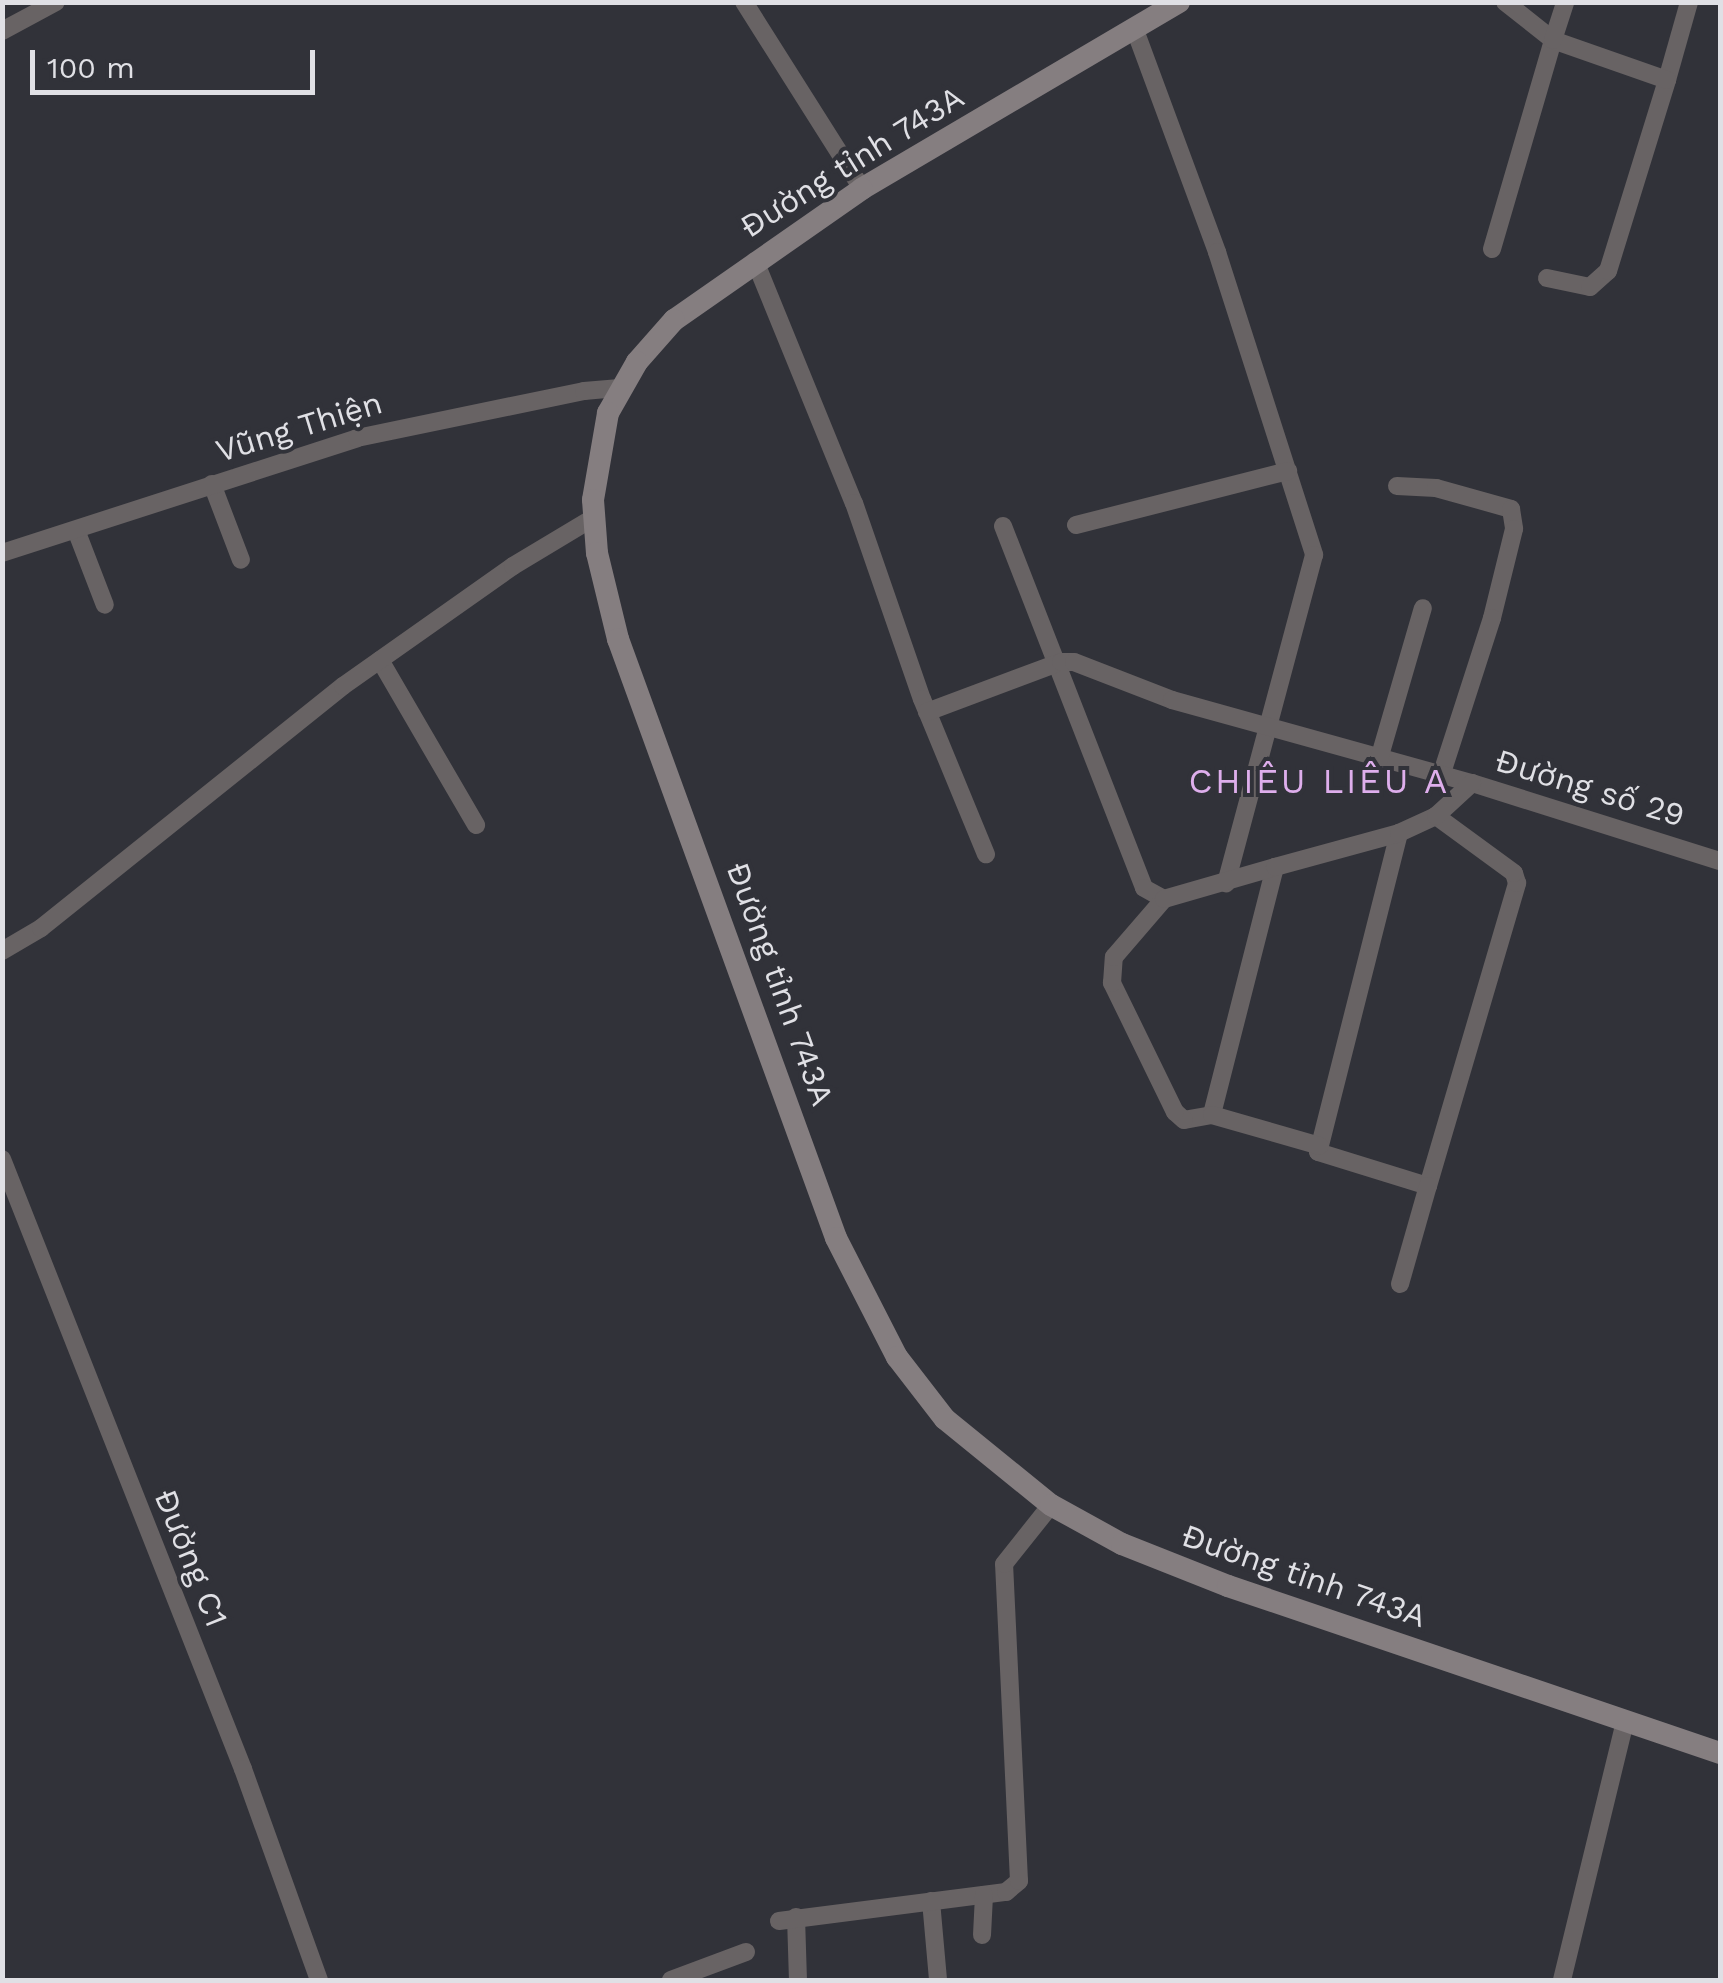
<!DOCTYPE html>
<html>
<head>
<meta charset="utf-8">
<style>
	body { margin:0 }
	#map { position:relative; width:1723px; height:1983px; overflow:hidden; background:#313239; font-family:"Work Sans",sans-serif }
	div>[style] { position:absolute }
	.street>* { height:18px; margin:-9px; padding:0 9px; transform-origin:9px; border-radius:9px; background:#686364 }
	.secondary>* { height:22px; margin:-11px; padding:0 11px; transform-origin:11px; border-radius:11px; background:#857e80 }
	span { translate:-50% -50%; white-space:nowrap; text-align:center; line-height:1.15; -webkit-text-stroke:8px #313239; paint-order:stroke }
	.street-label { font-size:32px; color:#e0e0e5 }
	.neighbourhood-label { font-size:35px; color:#deaeec; letter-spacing:2.5px }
	.frame { position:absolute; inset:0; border:5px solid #e0e0e5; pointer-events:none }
	.scale { position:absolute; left:30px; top:50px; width:285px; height:45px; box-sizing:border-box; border:5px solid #e0e0e5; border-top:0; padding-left:12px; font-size:30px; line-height:35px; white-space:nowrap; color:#e0e0e5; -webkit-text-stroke:8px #313239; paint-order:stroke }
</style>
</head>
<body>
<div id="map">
	<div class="street">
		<i style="left:744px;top:2px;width:221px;rotate:57.7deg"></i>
		<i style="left:1135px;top:30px;width:237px;rotate:69.7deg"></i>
		<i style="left:1217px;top:252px;width:318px;rotate:72.2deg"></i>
		<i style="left:1314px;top:555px;width:340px;rotate:105deg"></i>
		<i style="left:2px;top:31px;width:61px;rotate:-28.2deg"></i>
		<i style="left:1667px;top:80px;width:81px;rotate:-74.2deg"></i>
		<i style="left:1492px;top:249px;width:218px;rotate:-73.7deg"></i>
		<i style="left:1553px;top:40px;width:61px;rotate:-141.6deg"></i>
		<i style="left:755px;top:261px;width:261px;rotate:67.8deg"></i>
		<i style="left:854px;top:503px;width:207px;rotate:70.9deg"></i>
		<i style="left:922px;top:699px;width:168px;rotate:67.6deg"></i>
		<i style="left:1547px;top:278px;width:44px;rotate:11.8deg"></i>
		<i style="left:1590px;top:287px;width:24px;rotate:-42deg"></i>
		<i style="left:1608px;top:271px;width:200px;rotate:-72.8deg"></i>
		<i style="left:1667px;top:80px;width:121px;rotate:-160.7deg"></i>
		<i style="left:1553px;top:40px;width:40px;rotate:-72deg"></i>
		<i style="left:212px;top:484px;width:81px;rotate:69.1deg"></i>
		<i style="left:1397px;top:486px;width:39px;rotate:3deg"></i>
		<i style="left:1436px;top:488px;width:78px;rotate:15.6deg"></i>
		<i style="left:1511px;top:509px;width:20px;rotate:81deg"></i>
		<i style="left:1514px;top:529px;width:92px;rotate:103.9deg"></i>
		<i style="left:1492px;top:618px;width:166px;rotate:107.9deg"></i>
		<i style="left:1076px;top:525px;width:219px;rotate:-14.3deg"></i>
		<i style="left:1003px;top:526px;width:388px;rotate:68.7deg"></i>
		<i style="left:1144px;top:888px;width:23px;rotate:29deg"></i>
		<i style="left:76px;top:530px;width:80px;rotate:68.9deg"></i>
		<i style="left:2px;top:553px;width:373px;rotate:-17.9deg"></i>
		<i style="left:357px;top:438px;width:232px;rotate:-11.7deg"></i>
		<i style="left:584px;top:391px;width:36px;rotate:-5deg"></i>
		<i style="left:380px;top:660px;width:191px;rotate:59.8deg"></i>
		<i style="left:927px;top:712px;width:143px;rotate:-20.5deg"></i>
		<i style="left:1061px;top:662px;width:13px"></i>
		<i style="left:1074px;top:662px;width:105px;rotate:21.2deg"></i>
		<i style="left:1172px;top:700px;width:311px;rotate:15.5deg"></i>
		<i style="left:1472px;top:783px;width:260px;rotate:17.5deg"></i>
		<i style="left:1379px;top:759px;width:157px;rotate:-73.8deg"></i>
		<i style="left:1399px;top:833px;width:329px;rotate:104.2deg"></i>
		<i style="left:1318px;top:1152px;width:115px;rotate:17.2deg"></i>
		<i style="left:1428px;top:1186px;width:316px;rotate:-73.6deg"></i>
		<i style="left:1517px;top:883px;width:10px;rotate:-107deg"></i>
		<i style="left:1514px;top:873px;width:97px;rotate:-143.8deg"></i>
		<i style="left:1275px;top:867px;width:256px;rotate:104.3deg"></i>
		<i style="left:1212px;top:1115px;width:28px;rotate:170deg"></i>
		<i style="left:1184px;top:1120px;width:12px;rotate:-138deg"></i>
		<i style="left:1175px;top:1112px;width:144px;rotate:-116deg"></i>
		<i style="left:1112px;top:983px;width:26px;rotate:-86deg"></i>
		<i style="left:1114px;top:957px;width:77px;rotate:-49.2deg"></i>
		<i style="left:1164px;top:899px;width:116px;rotate:-16.1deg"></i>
		<i style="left:1275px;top:867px;width:129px;rotate:-15.3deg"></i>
		<i style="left:1399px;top:833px;width:41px;rotate:-24.7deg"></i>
		<i style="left:1436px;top:816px;width:49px;rotate:-42.5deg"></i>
		<i style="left:2px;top:951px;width:45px;rotate:-30.5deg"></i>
		<i style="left:41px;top:928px;width:387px;rotate:-38.7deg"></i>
		<i style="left:343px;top:686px;width:208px;rotate:-35.2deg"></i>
		<i style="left:513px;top:566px;width:93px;rotate:-31deg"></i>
		<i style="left:1212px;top:1115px;width:112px;rotate:16deg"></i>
		<i style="left:2px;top:1159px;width:656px;rotate:68.44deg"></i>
		<i style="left:243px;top:1769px;width:224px;rotate:70.2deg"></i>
		<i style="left:1400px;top:1284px;width:102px;rotate:-74.1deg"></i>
		<i style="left:931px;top:1901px;width:79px;rotate:84.9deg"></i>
		<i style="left:796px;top:1917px;width:63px;rotate:88.2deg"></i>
		<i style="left:779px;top:1921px;width:229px;rotate:-7.3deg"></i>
		<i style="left:1006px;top:1892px;width:17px;rotate:-40deg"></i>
		<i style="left:1019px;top:1881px;width:317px;rotate:-92.7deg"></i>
		<i style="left:1004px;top:1564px;width:75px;rotate:-51.5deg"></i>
		<i style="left:982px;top:1935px;width:40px;rotate:-87.1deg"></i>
		<i style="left:671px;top:1980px;width:80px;rotate:-20.5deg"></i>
		<i style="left:1562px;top:1980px;width:266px;rotate:-76.3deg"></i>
	</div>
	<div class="secondary">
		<i style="left:1179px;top:2px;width:368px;rotate:149.5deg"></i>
		<i style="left:862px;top:189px;width:229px;rotate:145.1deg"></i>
		<i style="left:674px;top:320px;width:56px;rotate:131.4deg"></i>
		<i style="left:637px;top:362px;width:59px;rotate:119.6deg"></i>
		<i style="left:608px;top:413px;width:88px;rotate:99.8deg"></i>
		<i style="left:593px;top:500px;width:53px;rotate:85.7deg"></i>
		<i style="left:597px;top:553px;width:89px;rotate:76.3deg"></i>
		<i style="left:618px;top:639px;width:637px;rotate:70deg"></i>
		<i style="left:836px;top:1238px;width:134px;rotate:62.9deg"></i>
		<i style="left:897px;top:1357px;width:78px;rotate:52.3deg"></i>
		<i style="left:945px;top:1419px;width:136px;rotate:39.1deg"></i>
		<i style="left:1051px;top:1505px;width:81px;rotate:28.8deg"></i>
		<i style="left:1122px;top:1544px;width:114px;rotate:21.6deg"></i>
		<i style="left:1228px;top:1586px;width:520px;rotate:18.75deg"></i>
	</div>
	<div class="street-label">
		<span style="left:852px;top:162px;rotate:-32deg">Đường tỉnh 743A</span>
		<span style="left:299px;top:427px;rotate:-17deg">Vũng Thiện</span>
		<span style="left:1590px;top:788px;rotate:17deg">Đường số 29</span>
		<span style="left:780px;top:984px;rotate:70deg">Đường tỉnh 743A</span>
		<span style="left:191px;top:1558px;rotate:68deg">Đường C1</span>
		<span style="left:1304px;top:1576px;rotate:19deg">Đường tỉnh 743A</span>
	</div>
	<div class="neighbourhood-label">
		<span style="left:1319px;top:781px">CHIÊU LIÊU A</span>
	</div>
	<div class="frame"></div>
	<div class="scale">100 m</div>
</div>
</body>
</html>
